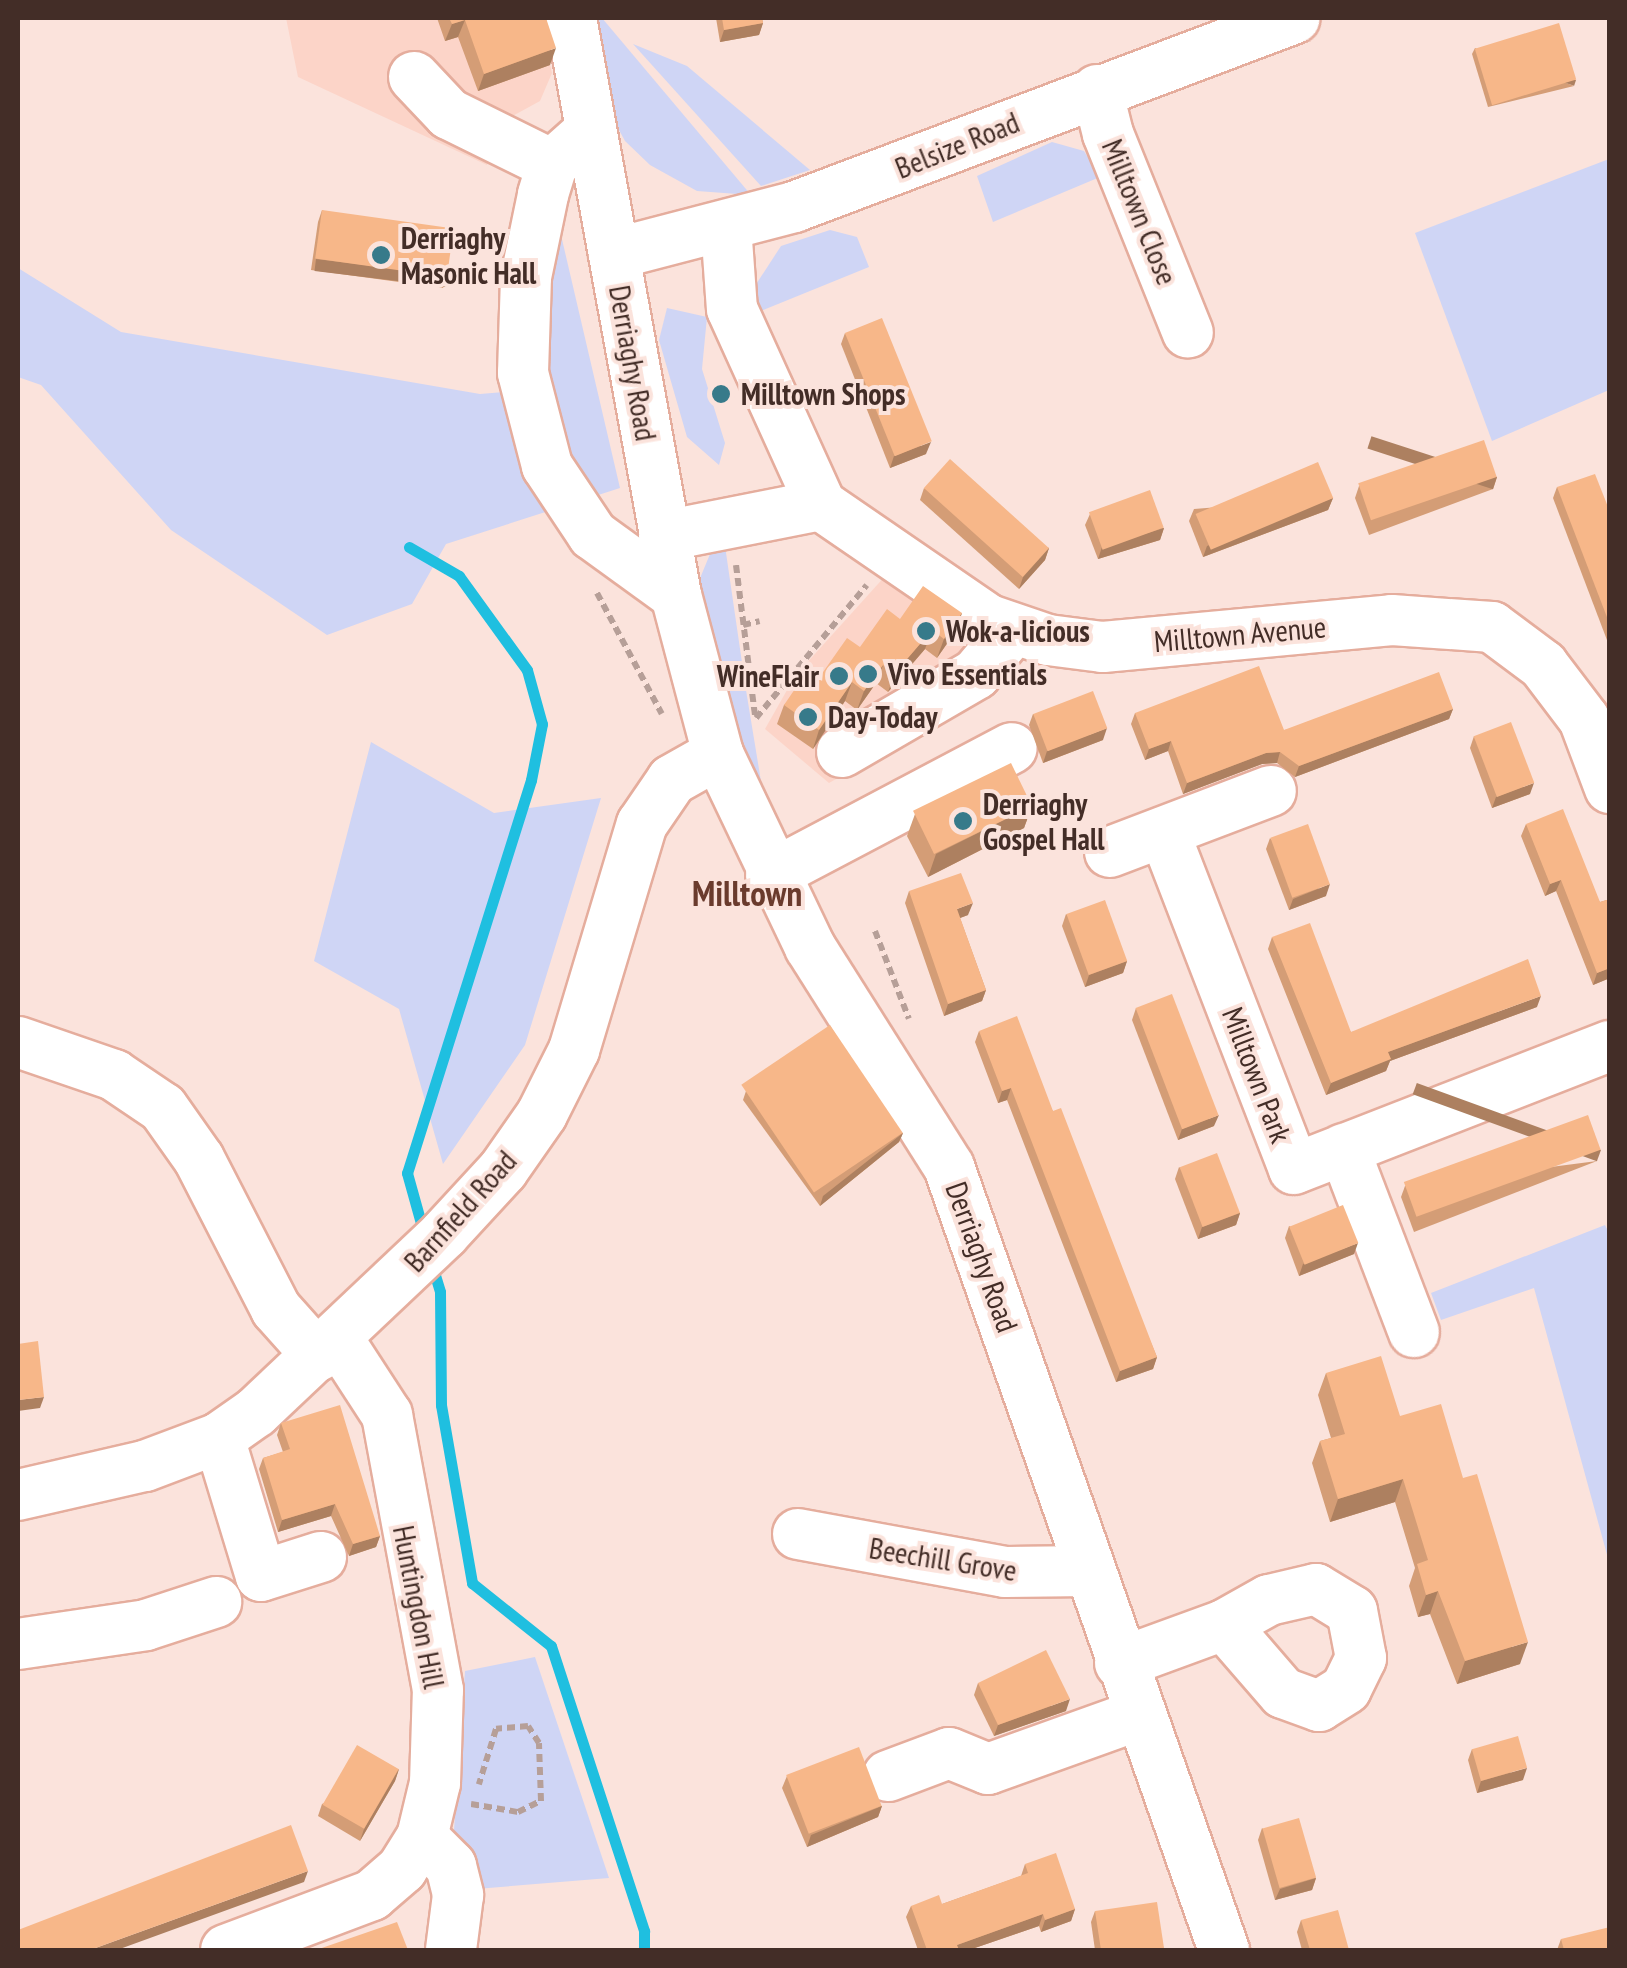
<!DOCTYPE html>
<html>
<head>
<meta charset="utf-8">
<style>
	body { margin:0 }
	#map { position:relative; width:1627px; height:1968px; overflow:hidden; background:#fbe3dc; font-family:"PT Sans Narrow",sans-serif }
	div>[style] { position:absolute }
	.built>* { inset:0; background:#fcd4c8 }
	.green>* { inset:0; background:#cfd5f5 }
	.stream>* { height:11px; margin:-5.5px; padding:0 5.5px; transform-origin:5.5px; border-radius:5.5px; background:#1fbfe0 }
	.path>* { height:6px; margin-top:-3px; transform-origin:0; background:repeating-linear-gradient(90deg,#b69f98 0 8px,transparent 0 13px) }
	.roads { filter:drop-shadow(2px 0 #e5ad9d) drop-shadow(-2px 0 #e5ad9d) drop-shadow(0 2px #e5ad9d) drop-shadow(0 -2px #e5ad9d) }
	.minor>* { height:50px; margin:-25px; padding:0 25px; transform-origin:25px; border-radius:25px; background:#fff }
	.wall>* { inset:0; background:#d49d76 }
	.shaded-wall>* { inset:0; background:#ad8060; transform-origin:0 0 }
	.building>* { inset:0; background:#f7b789; transform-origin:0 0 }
	.dots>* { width:28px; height:28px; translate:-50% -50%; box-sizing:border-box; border:5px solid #fbe3dc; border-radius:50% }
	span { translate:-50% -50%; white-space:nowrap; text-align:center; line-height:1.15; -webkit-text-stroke:8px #fbe3dc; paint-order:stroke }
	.street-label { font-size:30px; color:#432d27 }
	.poi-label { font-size:30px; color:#432d27; font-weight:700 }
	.left { translate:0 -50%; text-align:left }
	.right { translate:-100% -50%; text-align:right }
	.quarter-label { font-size:35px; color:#6a3b2d; font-weight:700 }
	.frame { position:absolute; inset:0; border:20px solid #432d27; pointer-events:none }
</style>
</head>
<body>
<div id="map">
	<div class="built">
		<i style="clip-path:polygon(286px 18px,539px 18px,552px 73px,540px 101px,507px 119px,487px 165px,298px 77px)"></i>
		<i style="clip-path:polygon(887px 574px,968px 623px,1018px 677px,829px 783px,765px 729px,795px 676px)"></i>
	</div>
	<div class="green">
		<i style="clip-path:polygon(596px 18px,602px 18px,751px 195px,697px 191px,650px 165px,625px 141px,613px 119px)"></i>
		<i style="clip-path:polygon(633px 44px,687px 66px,810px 170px,761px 186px)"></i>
		<i style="clip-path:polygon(1052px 142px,1084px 151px,1100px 177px,993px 222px,977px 176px)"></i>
		<i style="clip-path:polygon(1609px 159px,1609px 390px,1492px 441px,1415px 233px)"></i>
		<i style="clip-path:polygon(830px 230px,857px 237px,869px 267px,758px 312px,751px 292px,781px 246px)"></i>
		<i style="clip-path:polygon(561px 235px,620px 488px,446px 544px,412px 604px,327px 635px,171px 530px,41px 385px,18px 377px,18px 268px,121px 332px,480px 394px,539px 389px,537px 270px)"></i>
		<i style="clip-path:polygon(667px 308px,707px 317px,702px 369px,725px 443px,719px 465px,687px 437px,659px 340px)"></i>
		<i style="clip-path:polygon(724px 539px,746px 690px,768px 824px,733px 735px,696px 588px,710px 554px)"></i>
		<i style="clip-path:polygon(371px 742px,494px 813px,601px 798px,525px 1045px,443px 1164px,399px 1009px,314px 961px)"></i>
		<i style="clip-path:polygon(1605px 1225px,1610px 1235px,1609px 1562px,1534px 1288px,1441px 1320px,1431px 1293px)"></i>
		<i style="clip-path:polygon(535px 1657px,609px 1878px,476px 1889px,454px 1830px,465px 1671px)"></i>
	</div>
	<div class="stream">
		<i style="left:409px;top:547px;width:58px;rotate:30.1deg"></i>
		<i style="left:459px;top:576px;width:116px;rotate:54.1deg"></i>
		<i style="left:527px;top:670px;width:56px;rotate:74.5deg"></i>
		<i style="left:542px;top:724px;width:57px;rotate:101.1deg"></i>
		<i style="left:531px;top:780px;width:412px;rotate:107.5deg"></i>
		<i style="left:407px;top:1173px;width:63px;rotate:74.4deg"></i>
		<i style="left:431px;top:1262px;width:31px;rotate:73deg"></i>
		<i style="left:440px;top:1292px;width:113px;rotate:89.5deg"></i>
		<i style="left:441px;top:1405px;width:181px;rotate:80.1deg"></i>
		<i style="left:472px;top:1583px;width:101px;rotate:38.6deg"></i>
		<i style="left:551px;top:1646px;width:300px;rotate:71.9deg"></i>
		<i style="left:644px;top:1931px;width:19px;rotate:90deg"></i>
	</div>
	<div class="path">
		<i style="left:736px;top:565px;width:152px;rotate:82.8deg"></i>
		<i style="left:597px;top:593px;width:137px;rotate:61.8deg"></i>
		<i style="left:743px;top:625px;width:17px;rotate:-13deg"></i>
		<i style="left:756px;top:718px;width:173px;rotate:-50.2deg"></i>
		<i style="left:875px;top:931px;width:94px;rotate:68.9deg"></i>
		<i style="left:471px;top:1804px;width:48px;rotate:9.7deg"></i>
		<i style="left:518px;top:1812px;width:25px;rotate:-26deg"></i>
		<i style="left:541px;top:1801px;width:58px;rotate:-92deg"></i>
		<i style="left:539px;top:1743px;width:20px;rotate:-123deg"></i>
		<i style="left:528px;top:1726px;width:32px;rotate:175deg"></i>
		<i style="left:496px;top:1729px;width:58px;rotate:107.2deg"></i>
	</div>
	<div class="roads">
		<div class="minor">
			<i style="left:571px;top:18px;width:586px;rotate:79.69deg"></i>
			<i style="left:676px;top:595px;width:164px;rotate:75.2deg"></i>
			<i style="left:718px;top:754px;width:214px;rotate:64.5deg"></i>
			<i style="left:810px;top:947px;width:260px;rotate:57.7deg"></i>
			<i style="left:949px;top:1167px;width:830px;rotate:70.65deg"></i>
			<i style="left:414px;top:77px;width:51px;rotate:46.6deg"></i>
			<i style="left:449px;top:114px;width:115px;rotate:26.3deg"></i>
			<i style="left:1097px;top:90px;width:45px;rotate:76deg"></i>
			<i style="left:1108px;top:134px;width:214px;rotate:68.1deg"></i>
			<i style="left:591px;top:130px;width:52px;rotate:138.1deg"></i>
			<i style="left:552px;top:165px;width:31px;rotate:107deg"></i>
			<i style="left:543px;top:195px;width:84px;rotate:101.7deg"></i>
			<i style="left:526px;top:277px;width:96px;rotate:91.8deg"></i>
			<i style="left:523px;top:373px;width:96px;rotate:75.5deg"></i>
			<i style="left:547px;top:466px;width:83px;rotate:56.3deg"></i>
			<i style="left:593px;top:535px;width:102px;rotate:35.9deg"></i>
			<i style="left:726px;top:226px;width:83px;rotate:85.9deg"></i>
			<i style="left:732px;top:309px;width:215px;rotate:65.6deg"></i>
			<i style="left:614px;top:254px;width:186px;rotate:-14.6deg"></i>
			<i style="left:794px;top:207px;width:535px;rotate:-20.67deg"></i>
			<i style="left:664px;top:536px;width:160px;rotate:-11.2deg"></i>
			<i style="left:821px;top:505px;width:204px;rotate:34.4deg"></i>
			<i style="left:989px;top:620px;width:62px;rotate:18.7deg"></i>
			<i style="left:1048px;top:640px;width:55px;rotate:7.3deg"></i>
			<i style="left:1103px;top:647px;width:290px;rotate:-5.3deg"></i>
			<i style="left:1392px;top:620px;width:100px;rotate:4deg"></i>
			<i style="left:1492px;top:627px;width:64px;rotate:36.7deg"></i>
			<i style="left:1543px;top:665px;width:68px;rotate:52.8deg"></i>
			<i style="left:1584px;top:719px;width:74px;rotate:69.4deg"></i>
			<i style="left:842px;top:752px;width:155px;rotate:-30.2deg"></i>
			<i style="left:976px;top:674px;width:57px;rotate:-49.9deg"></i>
			<i style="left:1164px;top:832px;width:361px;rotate:68.9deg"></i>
			<i style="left:1294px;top:1169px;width:339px;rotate:-21.3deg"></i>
			<i style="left:1110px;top:852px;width:172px;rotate:-20.8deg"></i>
			<i style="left:771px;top:875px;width:272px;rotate:-27.8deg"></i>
			<i style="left:18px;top:1042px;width:102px;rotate:19deg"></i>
			<i style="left:114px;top:1075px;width:59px;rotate:34deg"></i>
			<i style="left:163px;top:1108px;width:62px;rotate:54.8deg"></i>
			<i style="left:199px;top:1159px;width:169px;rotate:62.8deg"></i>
			<i style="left:276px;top:1309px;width:63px;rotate:48.2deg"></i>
			<i style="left:1344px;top:1149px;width:196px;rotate:69.1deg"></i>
			<i style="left:219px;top:1438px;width:144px;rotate:73.1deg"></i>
			<i style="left:261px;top:1576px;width:63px;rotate:-17.6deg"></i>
			<i style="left:18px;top:1495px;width:130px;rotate:-12.9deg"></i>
			<i style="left:145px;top:1466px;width:79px;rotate:-20.7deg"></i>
			<i style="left:219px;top:1438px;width:45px;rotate:-35.1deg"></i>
			<i style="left:256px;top:1412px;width:259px;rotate:-43.4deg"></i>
			<i style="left:444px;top:1234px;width:87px;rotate:-47.3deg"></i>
			<i style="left:503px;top:1170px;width:68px;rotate:-55.1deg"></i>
			<i style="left:542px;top:1114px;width:72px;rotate:-63.4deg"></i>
			<i style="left:574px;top:1050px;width:236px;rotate:-73.3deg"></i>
			<i style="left:642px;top:824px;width:53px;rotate:-55.7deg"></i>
			<i style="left:672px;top:780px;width:53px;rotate:-29.5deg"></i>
			<i style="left:798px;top:1534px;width:210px;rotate:10.4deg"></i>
			<i style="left:1005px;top:1572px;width:84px;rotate:-0.7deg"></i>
			<i style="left:18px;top:1644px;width:129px;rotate:-8.4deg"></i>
			<i style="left:146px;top:1625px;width:74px;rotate:-18.2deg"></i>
			<i style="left:1120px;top:1663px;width:111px;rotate:-20.1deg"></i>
			<i style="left:1224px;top:1625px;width:51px;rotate:-29.1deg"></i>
			<i style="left:1269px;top:1600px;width:48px;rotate:-13.2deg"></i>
			<i style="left:1316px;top:1589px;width:42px;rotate:31.4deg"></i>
			<i style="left:1352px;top:1611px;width:48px;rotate:79.2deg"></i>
			<i style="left:1361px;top:1658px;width:34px;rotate:116deg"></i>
			<i style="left:1346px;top:1689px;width:32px;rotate:148deg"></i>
			<i style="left:1319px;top:1706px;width:38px;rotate:-160deg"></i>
			<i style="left:1283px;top:1693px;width:90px;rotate:-130.9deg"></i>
			<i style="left:888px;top:1776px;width:65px;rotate:-20.7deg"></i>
			<i style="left:949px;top:1753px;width:42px;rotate:22.3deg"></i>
			<i style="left:988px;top:1769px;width:160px;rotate:-19.7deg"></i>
			<i style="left:422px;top:1837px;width:41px;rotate:45deg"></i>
			<i style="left:451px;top:1866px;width:30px;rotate:76deg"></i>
			<i style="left:458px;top:1895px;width:55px;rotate:97.3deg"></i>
			<i style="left:226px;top:1950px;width:156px;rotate:-20.6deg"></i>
			<i style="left:372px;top:1895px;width:40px;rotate:-41deg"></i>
			<i style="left:402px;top:1869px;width:38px;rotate:-58deg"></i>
			<i style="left:422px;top:1837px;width:56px;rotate:-76.5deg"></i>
			<i style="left:435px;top:1783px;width:93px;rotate:-88.2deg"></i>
			<i style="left:438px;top:1690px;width:280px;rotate:-100.5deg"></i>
			<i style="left:387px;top:1415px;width:92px;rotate:-123deg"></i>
		</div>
	</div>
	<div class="wall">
		<i style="clip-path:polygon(437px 18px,546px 18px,550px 65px,478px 91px,458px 37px,445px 41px)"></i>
		<i style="clip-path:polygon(716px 18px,762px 18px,763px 23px,759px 35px,720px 42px)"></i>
		<i style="clip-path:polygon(1475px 48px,1574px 86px,1488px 107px,1472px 54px)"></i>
		<i style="clip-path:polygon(322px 210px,448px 276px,443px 288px,311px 270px,318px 222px)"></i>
		<i style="clip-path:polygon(845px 333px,926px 454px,890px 468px,841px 344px)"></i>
		<i style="clip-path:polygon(1497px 477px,1493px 489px,1369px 535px,1355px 498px,1359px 486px)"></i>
		<i style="clip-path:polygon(1557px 487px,1610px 512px,1610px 648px,1553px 498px)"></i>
		<i style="clip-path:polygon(924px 488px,1049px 548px,1045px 560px,1019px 589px,920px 500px)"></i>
		<i style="clip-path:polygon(1333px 498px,1328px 510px,1203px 557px,1189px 521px,1194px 509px)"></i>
		<i style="clip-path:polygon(1090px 514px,1164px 528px,1160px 540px,1098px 559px,1085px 525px)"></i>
		<i style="clip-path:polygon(962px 613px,955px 632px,937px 658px,925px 649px,888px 692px,876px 683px,857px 710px,845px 701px,813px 749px,777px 724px,784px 705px,821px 675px,900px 619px)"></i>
		<i style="clip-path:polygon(1453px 709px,1449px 719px,1295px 777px,1277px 763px,1262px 764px,1183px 794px,1168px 751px,1145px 760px,1131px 724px,1135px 713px,1284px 730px)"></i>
		<i style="clip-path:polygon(1033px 714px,1103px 740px,1043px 763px,1029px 725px)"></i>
		<i style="clip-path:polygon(1474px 736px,1530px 794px,1492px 808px,1470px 748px)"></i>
		<i style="clip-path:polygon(1032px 806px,1024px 828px,928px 877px,907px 836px,915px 814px)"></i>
		<i style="clip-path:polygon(1526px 824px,1600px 902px,1610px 899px,1610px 978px,1593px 985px,1556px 891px,1545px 896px,1521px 836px)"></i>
		<i style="clip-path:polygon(1270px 838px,1326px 896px,1289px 910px,1266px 849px)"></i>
		<i style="clip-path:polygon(909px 891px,968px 915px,960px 918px,986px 990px,982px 1001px,944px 1016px,905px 903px)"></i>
		<i style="clip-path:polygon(1066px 914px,1127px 961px,1123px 973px,1085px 987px,1062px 926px)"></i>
		<i style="clip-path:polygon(1272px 937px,1351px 1032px,1537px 1007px,1390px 1061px,1386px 1071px,1326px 1095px,1268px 949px)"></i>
		<i style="clip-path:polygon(1136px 1008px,1214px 1126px,1178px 1140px,1132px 1020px)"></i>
		<i style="clip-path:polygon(979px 1031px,1053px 1111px,1157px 1357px,1153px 1369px,1116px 1382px,1007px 1100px,998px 1103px,975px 1042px)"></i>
		<i style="clip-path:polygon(746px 1091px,903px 1133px,899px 1142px,820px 1206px,743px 1100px)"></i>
		<i style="clip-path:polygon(1597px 1161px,1414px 1232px,1401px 1197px,1405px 1186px)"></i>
		<i style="clip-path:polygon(1179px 1167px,1240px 1213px,1236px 1225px,1198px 1239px,1175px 1179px)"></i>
		<i style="clip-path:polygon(1289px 1226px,1354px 1254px,1299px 1276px,1285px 1238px)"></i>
		<i style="clip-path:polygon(1326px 1373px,1400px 1416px,1520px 1664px,1457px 1684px,1430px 1614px,1418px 1617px,1409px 1586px,1415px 1568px,1395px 1502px,1330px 1522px,1312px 1463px,1320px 1441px,1331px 1438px,1318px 1395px)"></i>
		<i style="clip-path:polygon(281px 1423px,380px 1536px,376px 1547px,349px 1556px,331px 1516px,278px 1532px,259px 1469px,263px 1458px,283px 1452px,277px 1435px)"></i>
		<i style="clip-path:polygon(978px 1683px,1066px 1711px,994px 1736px,974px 1695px)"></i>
		<i style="clip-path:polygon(1472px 1749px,1523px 1780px,1477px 1793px,1468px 1760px)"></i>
		<i style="clip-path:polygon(399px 1769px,395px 1781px,360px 1841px,318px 1816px,322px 1804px)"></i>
		<i style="clip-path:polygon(787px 1776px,882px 1806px,878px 1817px,807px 1847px,782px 1788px)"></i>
		<i style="clip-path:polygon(1262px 1828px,1316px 1878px,1312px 1890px,1275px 1900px,1258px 1840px)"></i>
		<i style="clip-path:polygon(1025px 1864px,1075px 1909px,1071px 1921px,1041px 1932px,1039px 1926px,969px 1950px,918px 1950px,906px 1917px,911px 1906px,942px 1904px,1021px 1876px)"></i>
		<i style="clip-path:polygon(1095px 1911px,1163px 1950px,1095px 1950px,1091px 1922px)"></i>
		<i style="clip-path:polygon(1301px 1920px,1349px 1950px,1302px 1950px,1297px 1932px)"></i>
		<i style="clip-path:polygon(1561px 1939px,1610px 1950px,1557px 1950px)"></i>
	</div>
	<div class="shaded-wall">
		<i style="clip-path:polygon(465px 20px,458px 37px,445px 41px,452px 24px)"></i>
		<i style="clip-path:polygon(763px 23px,759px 35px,720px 42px,724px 30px)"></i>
		<i style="clip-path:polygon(556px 48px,550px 65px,478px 91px,484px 74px)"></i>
		<i style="left:1576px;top:80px;width:6px;height:89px;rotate:108deg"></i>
		<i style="left:316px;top:259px;width:133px;height:12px;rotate:7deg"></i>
		<i style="clip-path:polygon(931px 442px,926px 454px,890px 468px,894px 456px)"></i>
		<i style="left:1497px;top:477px;width:13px;height:132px;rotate:108deg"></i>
		<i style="clip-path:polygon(1333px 498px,1328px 510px,1203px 557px,1207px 546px)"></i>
		<i style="clip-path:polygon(1164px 528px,1160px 540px,1098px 559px,1102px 547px)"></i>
		<i style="clip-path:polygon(1049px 548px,1045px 560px,1019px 589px,1023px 577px)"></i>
		<i style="clip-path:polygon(962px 613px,955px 632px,937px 658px,944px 639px)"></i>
		<i style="clip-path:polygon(932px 630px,925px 649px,888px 692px,895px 673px)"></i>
		<i style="clip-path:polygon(883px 665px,876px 683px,857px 710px,864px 691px)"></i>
		<i style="clip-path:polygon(852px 682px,845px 701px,813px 749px,819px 730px)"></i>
		<i style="clip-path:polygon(1453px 709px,1449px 719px,1295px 777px,1299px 766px)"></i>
		<i style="clip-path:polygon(1107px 728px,1103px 740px,1043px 763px,1047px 751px)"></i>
		<i style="clip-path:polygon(1171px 741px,1168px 751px,1145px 760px,1149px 749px)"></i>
		<i style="clip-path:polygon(1280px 752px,1277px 763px,1262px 764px,1183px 794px,1187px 783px,1266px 753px)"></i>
		<i style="clip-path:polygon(1534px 783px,1530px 794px,1492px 808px,1496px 797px)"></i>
		<i style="clip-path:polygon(1032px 806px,1024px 828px,928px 877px,936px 854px)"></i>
		<i style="clip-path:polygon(1561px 880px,1556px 891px,1545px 896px,1550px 884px)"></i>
		<i style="clip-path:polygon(1330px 884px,1326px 896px,1289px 910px,1293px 899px)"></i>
		<i style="clip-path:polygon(973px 903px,968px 915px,952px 921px,957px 909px)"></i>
		<i style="clip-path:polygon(1127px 961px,1123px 973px,1085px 987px,1089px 975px)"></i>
		<i style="clip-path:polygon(1610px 968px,1610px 978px,1593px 985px,1597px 973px)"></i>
		<i style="clip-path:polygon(986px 990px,982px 1001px,944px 1016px,948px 1004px)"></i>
		<i style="clip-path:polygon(1541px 996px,1537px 1007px,1390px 1061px,1386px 1071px,1326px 1095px,1331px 1083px,1388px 1052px)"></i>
		<i style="clip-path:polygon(1011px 1088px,1007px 1100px,998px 1103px,1002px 1091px)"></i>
		<i style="clip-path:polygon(1219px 1115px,1214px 1126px,1178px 1140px,1182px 1129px)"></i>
		<i style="clip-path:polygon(903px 1133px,899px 1142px,820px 1206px,823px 1196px)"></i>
		<i style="left:1601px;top:1150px;width:12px;height:196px;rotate:110deg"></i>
		<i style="clip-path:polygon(1240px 1213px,1236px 1225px,1198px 1239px,1202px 1227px)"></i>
		<i style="clip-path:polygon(1358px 1243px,1354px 1254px,1299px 1276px,1303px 1264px)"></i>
		<i style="clip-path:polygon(1157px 1357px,1153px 1369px,1116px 1382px,1120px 1371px)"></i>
		<i style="clip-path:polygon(44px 1397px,40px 1408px,18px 1411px,18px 1400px)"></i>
		<i style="clip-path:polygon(1403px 1479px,1395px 1502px,1330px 1522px,1338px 1499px)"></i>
		<i style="clip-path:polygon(335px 1504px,331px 1516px,278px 1532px,282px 1520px)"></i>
		<i style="clip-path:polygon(380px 1536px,376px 1547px,349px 1556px,353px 1544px)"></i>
		<i style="clip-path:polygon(1438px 1591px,1430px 1614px,1418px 1617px,1426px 1595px)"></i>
		<i style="clip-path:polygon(1528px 1642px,1520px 1664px,1457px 1684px,1465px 1661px)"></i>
		<i style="clip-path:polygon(1070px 1699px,1066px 1711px,994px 1736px,998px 1725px)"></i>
		<i style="clip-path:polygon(1527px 1768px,1523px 1780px,1477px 1793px,1481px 1781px)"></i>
		<i style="clip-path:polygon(399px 1769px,395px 1781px,360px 1841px,364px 1829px)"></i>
		<i style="clip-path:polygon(882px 1806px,878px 1817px,807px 1847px,811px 1835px)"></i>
		<i style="clip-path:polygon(308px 1871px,304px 1882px,117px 1950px,90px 1950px)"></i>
		<i style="clip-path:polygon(1316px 1878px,1312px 1890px,1275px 1900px,1280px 1889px)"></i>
		<i style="clip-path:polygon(1075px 1909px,1071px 1921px,1041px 1932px,1045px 1920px)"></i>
		<i style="clip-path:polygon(1043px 1914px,1039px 1926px,969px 1950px,955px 1950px,957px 1945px)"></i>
	</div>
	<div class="building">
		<i style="clip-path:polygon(449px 18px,546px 18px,556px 48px,484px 74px,465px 20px,452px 24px)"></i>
		<i style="clip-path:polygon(722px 18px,762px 18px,763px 23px,724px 30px)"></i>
		<i style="left:1559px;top:23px;width:59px;height:88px;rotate:73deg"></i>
		<i style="left:322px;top:210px;width:133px;height:49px;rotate:8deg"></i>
		<i style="left:882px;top:318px;width:133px;height:40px;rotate:68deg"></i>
		<i style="left:1484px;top:440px;width:39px;height:133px;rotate:71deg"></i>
		<i style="left:950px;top:459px;width:133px;height:39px;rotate:42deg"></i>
		<i style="left:1318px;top:462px;width:39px;height:133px;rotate:67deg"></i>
		<i style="clip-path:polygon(1595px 474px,1610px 512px,1610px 625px,1557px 487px)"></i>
		<i style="left:1150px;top:490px;width:40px;height:65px;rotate:70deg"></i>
		<i style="clip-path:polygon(923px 586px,962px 613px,944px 639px,932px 630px,895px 673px,883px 665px,864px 691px,852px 682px,819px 730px,784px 705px,810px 667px,821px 675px,847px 638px,860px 647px,887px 609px,900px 619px)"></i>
		<i style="clip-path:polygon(1259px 666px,1284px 730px,1439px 672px,1453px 709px,1299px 766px,1280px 752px,1266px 753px,1187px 783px,1171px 741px,1149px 749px,1135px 713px)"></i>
		<i style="left:1093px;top:691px;width:40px;height:64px;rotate:69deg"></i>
		<i style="left:1511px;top:722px;width:65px;height:40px;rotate:69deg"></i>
		<i style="left:1011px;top:763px;width:48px;height:109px;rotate:64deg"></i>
		<i style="clip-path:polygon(1563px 809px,1600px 902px,1610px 899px,1610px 968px,1597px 973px,1561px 880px,1550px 884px,1526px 824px)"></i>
		<i style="left:1308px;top:824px;width:64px;height:40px;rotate:70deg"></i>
		<i style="clip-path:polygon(961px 873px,973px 903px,957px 909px,986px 990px,948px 1004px,909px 891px)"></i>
		<i style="left:1105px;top:900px;width:65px;height:41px;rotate:70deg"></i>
		<i style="clip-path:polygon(1310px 923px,1351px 1032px,1528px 959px,1541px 996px,1388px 1052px,1391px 1059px,1331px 1083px,1272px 937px)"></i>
		<i style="left:1172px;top:994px;width:130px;height:39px;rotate:69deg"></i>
		<i style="clip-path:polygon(1017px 1016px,1053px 1111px,1061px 1108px,1157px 1357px,1120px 1371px,1011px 1088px,1002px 1091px,979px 1031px)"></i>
		<i style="left:830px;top:1025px;width:130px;height:107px;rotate:56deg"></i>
		<i style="left:1588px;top:1115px;width:37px;height:196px;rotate:70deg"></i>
		<i style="left:1217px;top:1153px;width:64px;height:40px;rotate:69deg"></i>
		<i style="left:1343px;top:1205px;width:41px;height:58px;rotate:68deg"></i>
		<i style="clip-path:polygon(38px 1341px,44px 1397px,18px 1400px,18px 1344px)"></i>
		<i style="clip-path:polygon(1381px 1356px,1400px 1416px,1441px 1404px,1463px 1478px,1477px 1474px,1528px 1642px,1465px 1661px,1438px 1591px,1426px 1595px,1417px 1564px,1428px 1560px,1403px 1479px,1338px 1499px,1320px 1441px,1345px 1434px,1326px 1373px)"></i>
		<i style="clip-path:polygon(340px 1405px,380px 1536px,353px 1544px,335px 1504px,282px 1520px,263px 1458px,290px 1449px,281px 1423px)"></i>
		<i style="clip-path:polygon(1046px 1650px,1070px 1699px,998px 1725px,978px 1683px)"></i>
		<i style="left:1518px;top:1736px;width:33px;height:48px;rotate:74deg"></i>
		<i style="left:357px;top:1745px;width:48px;height:69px;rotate:30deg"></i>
		<i style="left:859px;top:1747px;width:63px;height:78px;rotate:69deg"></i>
		<i style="left:1299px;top:1818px;width:62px;height:38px;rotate:74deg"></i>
		<i style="clip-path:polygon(291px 1825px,308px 1871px,90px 1950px,18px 1950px,18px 1930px)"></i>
		<i style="clip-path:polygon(1056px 1853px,1075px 1909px,1045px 1920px,1043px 1914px,957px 1945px,959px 1950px,927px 1950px,911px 1906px,939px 1895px,942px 1904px,1028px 1873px,1025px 1864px)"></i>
		<i style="clip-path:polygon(1157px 1902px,1164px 1948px,1146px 1950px,1101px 1950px,1095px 1911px)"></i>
		<i style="clip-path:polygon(1338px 1910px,1349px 1950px,1310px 1950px,1301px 1920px)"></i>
		<i style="clip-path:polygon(397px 1922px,408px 1950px,316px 1950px)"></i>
		<i style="clip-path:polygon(1610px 1927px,1610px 1950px,1564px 1950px,1561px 1939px)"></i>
	</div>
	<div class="dots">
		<i style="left:381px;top:255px;background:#377a8a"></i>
		<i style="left:721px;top:394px;background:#377a8a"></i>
		<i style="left:926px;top:631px;background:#377a8a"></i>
		<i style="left:868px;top:674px;background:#377a8a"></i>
		<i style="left:839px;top:676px;background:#377a8a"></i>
		<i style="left:808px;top:717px;background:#377a8a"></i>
		<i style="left:963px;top:821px;background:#377a8a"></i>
	</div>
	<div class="street-label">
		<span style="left:957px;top:145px;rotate:-22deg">Belsize Road</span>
		<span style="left:1140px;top:212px;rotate:68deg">Milltown Close</span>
		<span style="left:633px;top:363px;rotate:80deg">Derriaghy Road</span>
		<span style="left:1240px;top:634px;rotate:-5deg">Milltown Avenue</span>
		<span style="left:1257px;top:1075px;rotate:69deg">Milltown Park</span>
		<span style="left:460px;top:1211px;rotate:-48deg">Barnfield Road</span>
		<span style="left:982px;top:1257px;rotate:70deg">Derriaghy Road</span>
		<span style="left:943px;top:1559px;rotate:9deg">Beechill Grove</span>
		<span style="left:419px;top:1607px;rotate:79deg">Huntingdon Hill</span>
	</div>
	<div class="poi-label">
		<span class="left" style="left:401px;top:255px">Derriaghy<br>Masonic Hall</span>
		<span class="left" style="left:741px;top:394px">Milltown Shops</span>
		<span class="left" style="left:946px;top:631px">Wok-a-licious</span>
		<span class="left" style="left:888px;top:674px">Vivo Essentials</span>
		<span class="right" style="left:819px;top:676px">WineFlair</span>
		<span class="left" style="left:828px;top:717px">Day-Today</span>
		<span class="left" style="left:983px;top:821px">Derriaghy<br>Gospel Hall</span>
	</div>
	<div class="quarter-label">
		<span style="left:747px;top:893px">Milltown</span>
	</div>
	<div class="frame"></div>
</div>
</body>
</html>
